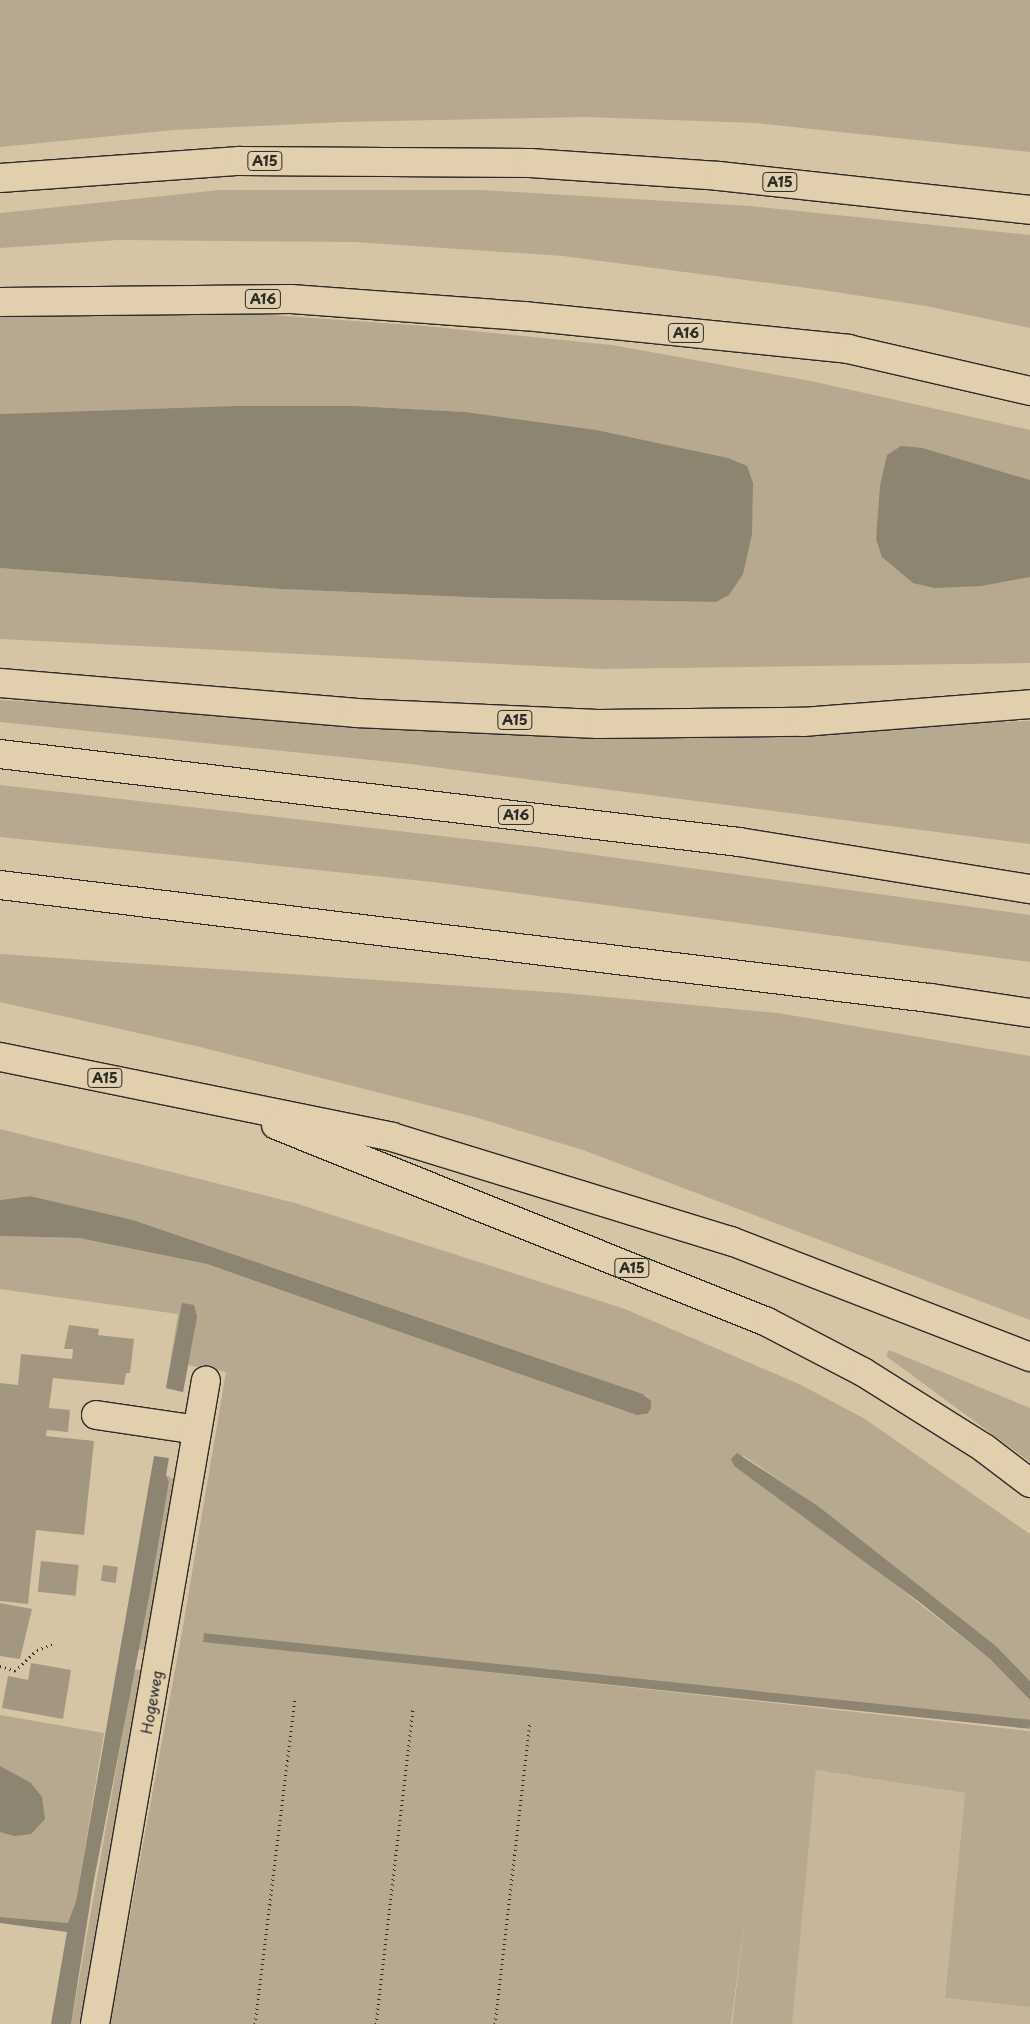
<!DOCTYPE html>
<html>
<head>
<meta charset="utf-8">
<style>
	body { margin:0 }
	#map { position:relative; width:1030px; height:2024px; overflow:hidden; background:#d6c5a5; font-family:"Playpen Sans",sans-serif }
	div>[style] { position:absolute }
	.built>* { inset:0; background:#c7b79a }
	.green>* { inset:0; background:#b6a98f }
	.water>* { inset:0; background:#8d8471; transform-origin:0 0 }
	.building>* { inset:0; background:#a39781; transform-origin:0 0 }
	.path>* { height:3px; margin-top:-1.5px; transform-origin:0; background:repeating-linear-gradient(90deg,#2b2b2b 0 1px,transparent 0 5px) }
	.roads { filter:drop-shadow(1px 0 #2b2b2b) drop-shadow(-1px 0 #2b2b2b) drop-shadow(0 1px #2b2b2b) drop-shadow(0 -1px #2b2b2b) }
	.minor>* { height:28px; margin:-14px; padding:0 14px; transform-origin:14px; border-radius:14px; background:#e1cfad }
	.highway>* { height:28px; margin:-14px; padding:0 14px; transform-origin:14px; border-radius:14px; background:#e1cfad }
	span { translate:-50% -50%; white-space:nowrap; text-align:center; line-height:1.15; -webkit-text-stroke:4.5px #e1cfad; paint-order:stroke }
	.shield-label span { padding:1px 4px; background:#e1cfad; border:1px solid; border-radius:4px; -webkit-text-stroke-width:0 }
	.shield-label { font-size:14px; color:#2b2b2b; font-weight:700 }
	.street-label { font-size:15px; color:#2b2b2b }
</style>
</head>
<body>
<div id="map">
	<div class="built">
		<i style="clip-path:polygon(816px 1770px,965px 1793px,945px 1998px,1030px 2007px,1030px 2024px,791px 2024px)"></i>
	</div>
	<div class="green">
		<i style="clip-path:polygon(0 0,1030px 0,1030px 152px,756px 123px,586px 117px,342px 122px,174px 130px,0 147px)"></i>
		<i style="clip-path:polygon(220px 190px,482px 190px,750px 206px,1030px 235px,1030px 328px,926px 306px,822px 290px,563px 256px,355px 242px,118px 240px,0 248px,0 213px)"></i>
		<i style="clip-path:polygon(0 308px,243px 313px,425px 326px,612px 345px,811px 381px,1030px 430px,1030px 480px,923px 448px,887px 455px,876px 539px,982px 586px,1030px 577px,1030px 663px,600px 669px,0 639px,0 568px,281px 589px,489px 598px,716px 602px,465px 412px,355px 406px,233px 406px,0 414px)"></i>
		<i style="clip-path:polygon(0 700px,244px 713px,820px 727px,1030px 721px,1030px 844px,410px 764px,0 722px)"></i>
		<i style="clip-path:polygon(0 785px,545px 848px,1030px 915px,1030px 962px,433px 882px,0 837px)"></i>
		<i style="clip-path:polygon(0 954px,564px 993px,778px 1013px,1030px 1056px,1030px 1320px,583px 1150px,478px 1118px,200px 1047px,0 1002px)"></i>
		<i style="clip-path:polygon(0 1129px,295px 1203px,625px 1309px,799px 1384px,865px 1419px,1030px 1534px,1030px 1681px,996px 1646px,818px 1506px,744px 1456px,731px 1459px,734px 1466px,846px 1546px,990px 1659px,1030px 1700px,1030px 1721px,205px 1633px,203px 1641px,1030px 1731px,1030px 2007px,945px 1998px,965px 1793px,816px 1770px,792px 2024px,732px 2024px,746px 1910px,731px 2024px,110px 2024px,182px 1632px,226px 1372px,188px 1365px,183px 1392px,166px 1388px,178px 1314px,0 1289px,0 1236px,79px 1238px,207px 1264px,634px 1413px,645px 1415px,651px 1409px,647px 1396px,643px 1394px,133px 1220px,30px 1196px,0 1200px)"></i>
		<i style="clip-path:polygon(889px 1350px,1030px 1408px,1030px 1462px,886px 1356px)"></i>
		<i style="clip-path:polygon(166px 1475px,181px 1483px,149px 1651px,137px 1649px,169px 1483px)"></i>
		<i style="clip-path:polygon(134px 1669px,145px 1671px,86px 2024px,71px 2024px)"></i>
		<i style="clip-path:polygon(0 1715px,104px 1733px,76px 1901px,68px 1923px,0 1917px)"></i>
	</div>
	<div class="water">
		<i style="clip-path:polygon(233px 406px,355px 406px,465px 412px,596px 430px,728px 458px,747px 466px,753px 483px,752px 534px,743px 574px,729px 595px,716px 602px,489px 598px,281px 589px,0 568px,0 414px)"></i>
		<i style="clip-path:polygon(901px 446px,923px 448px,1030px 480px,1030px 577px,982px 586px,934px 588px,913px 583px,882px 557px,876px 539px,880px 486px,887px 455px)"></i>
		<i style="clip-path:polygon(30px 1196px,133px 1220px,212px 1247px,643px 1394px,651px 1401px,651px 1409px,647px 1414px,637px 1415px,207px 1264px,79px 1238px,0 1236px,0 1200px)"></i>
		<i style="clip-path:polygon(182px 1303px,194px 1305px,197px 1317px,183px 1392px,166px 1388px)"></i>
		<i style="clip-path:polygon(737px 1453px,818px 1506px,996px 1646px,1030px 1681px,1030px 1700px,990px 1659px,922px 1604px,734px 1466px,731px 1459px)"></i>
		<i style="clip-path:polygon(154px 1456px,169px 1458px,166px 1475px,169px 1482px,149px 1597px,93px 1885px,71px 2024px,51px 2024px,67px 1932px,0 1923px,0 1917px,68px 1923px,76px 1901px)"></i>
		<i style="left:204px;top:1633px;width:831px;height:9px;rotate:6deg"></i>
		<i style="clip-path:polygon(0 1766px,31px 1783px,42px 1797px,45px 1819px,31px 1834px,14px 1836px,0 1832px)"></i>
	</div>
	<div class="building">
		<i style="clip-path:polygon(69px 1325px,99px 1329px,98px 1335px,134px 1339px,130px 1373px,126px 1373px,124px 1385px,53px 1378px,49px 1408px,70px 1410px,68px 1432px,47px 1430px,46px 1436px,94px 1441px,84px 1535px,36px 1530px,28px 1604px,0 1601px,0 1383px,18px 1385px,21px 1354px,72px 1359px,73px 1349px,64px 1349px)"></i>
		<i style="left:41px;top:1561px;width:38px;height:31px;rotate:6deg"></i>
		<i style="left:103px;top:1565px;width:15px;height:16px;rotate:8deg"></i>
		<i style="clip-path:polygon(0 1603px,32px 1609px,20px 1659px,0 1656px)"></i>
		<i style="clip-path:polygon(31px 1663px,71px 1670px,63px 1719px,2px 1708px,8px 1676px,28px 1680px)"></i>
	</div>
	<div class="path">
		<i style="left:0;top:1666px;width:16px;rotate:18deg"></i>
		<i style="left:15px;top:1671px;width:30px;rotate:-44deg"></i>
		<i style="left:37px;top:1650px;width:17px;rotate:-21deg"></i>
		<i style="left:255px;top:2024px;width:329px;rotate:-83deg"></i>
		<i style="left:376px;top:2024px;width:318px;rotate:-83.3deg"></i>
		<i style="left:495px;top:2024px;width:304px;rotate:-83.4deg"></i>
	</div>
	<div class="roads">
		<div class="minor">
			<i style="left:96px;top:1415px;width:102px;rotate:8.4deg"></i>
			<i style="left:95px;top:2024px;width:653px;rotate:-80.22deg"></i>
		</div>
		<div class="highway">
			<i style="left:0;top:178px;width:240px;rotate:-4.1deg"></i>
			<i style="left:239px;top:161px;width:291px;rotate:0.4deg"></i>
			<i style="left:530px;top:163px;width:189px;rotate:3.9deg"></i>
			<i style="left:719px;top:176px;width:313px;rotate:6.2deg"></i>
			<i style="left:0;top:302px;width:291px;rotate:-0.6deg"></i>
			<i style="left:291px;top:299px;width:235px;rotate:4.2deg"></i>
			<i style="left:525px;top:316px;width:325px;rotate:5.8deg"></i>
			<i style="left:848px;top:349px;width:187px;rotate:13deg"></i>
			<i style="left:0;top:683px;width:357px;rotate:4.8deg"></i>
			<i style="left:356px;top:713px;width:242px;rotate:2.6deg"></i>
			<i style="left:598px;top:724px;width:205px;rotate:-0.6deg"></i>
			<i style="left:803px;top:722px;width:228px;rotate:-4.5deg"></i>
			<i style="left:0;top:754px;width:744px;rotate:6.79deg"></i>
			<i style="left:739px;top:842px;width:295px;rotate:9.2deg"></i>
			<i style="left:0;top:885px;width:937px;rotate:6.93deg"></i>
			<i style="left:930px;top:998px;width:101px;rotate:8.5deg"></i>
			<i style="left:0;top:1057px;width:400px;rotate:11.5deg"></i>
			<i style="left:392px;top:1137px;width:355px;rotate:17.1deg"></i>
			<i style="left:731px;top:1241px;width:321px;rotate:21.2deg"></i>
			<i style="left:276px;top:1125px;width:529px;rotate:21.86deg"></i>
			<i style="left:767px;top:1322px;width:108px;rotate:27.5deg"></i>
			<i style="left:863px;top:1372px;width:143px;rotate:32.1deg"></i>
			<i style="left:984px;top:1448px;width:58px;rotate:37.3deg"></i>
		</div>
	</div>
	<div class="shield-label">
		<span style="left:265px;top:161px">A15</span>
		<span style="left:780px;top:182px">A15</span>
		<span style="left:263px;top:299px">A16</span>
		<span style="left:686px;top:333px">A16</span>
		<span style="left:515px;top:720px">A15</span>
		<span style="left:516px;top:815px">A16</span>
		<span style="left:105px;top:1078px">A15</span>
		<span style="left:632px;top:1268px">A15</span>
	</div>
	<div class="street-label">
		<span style="left:151px;top:1702px;rotate:-80deg">Hogeweg</span>
	</div>
</div>
</body>
</html>
